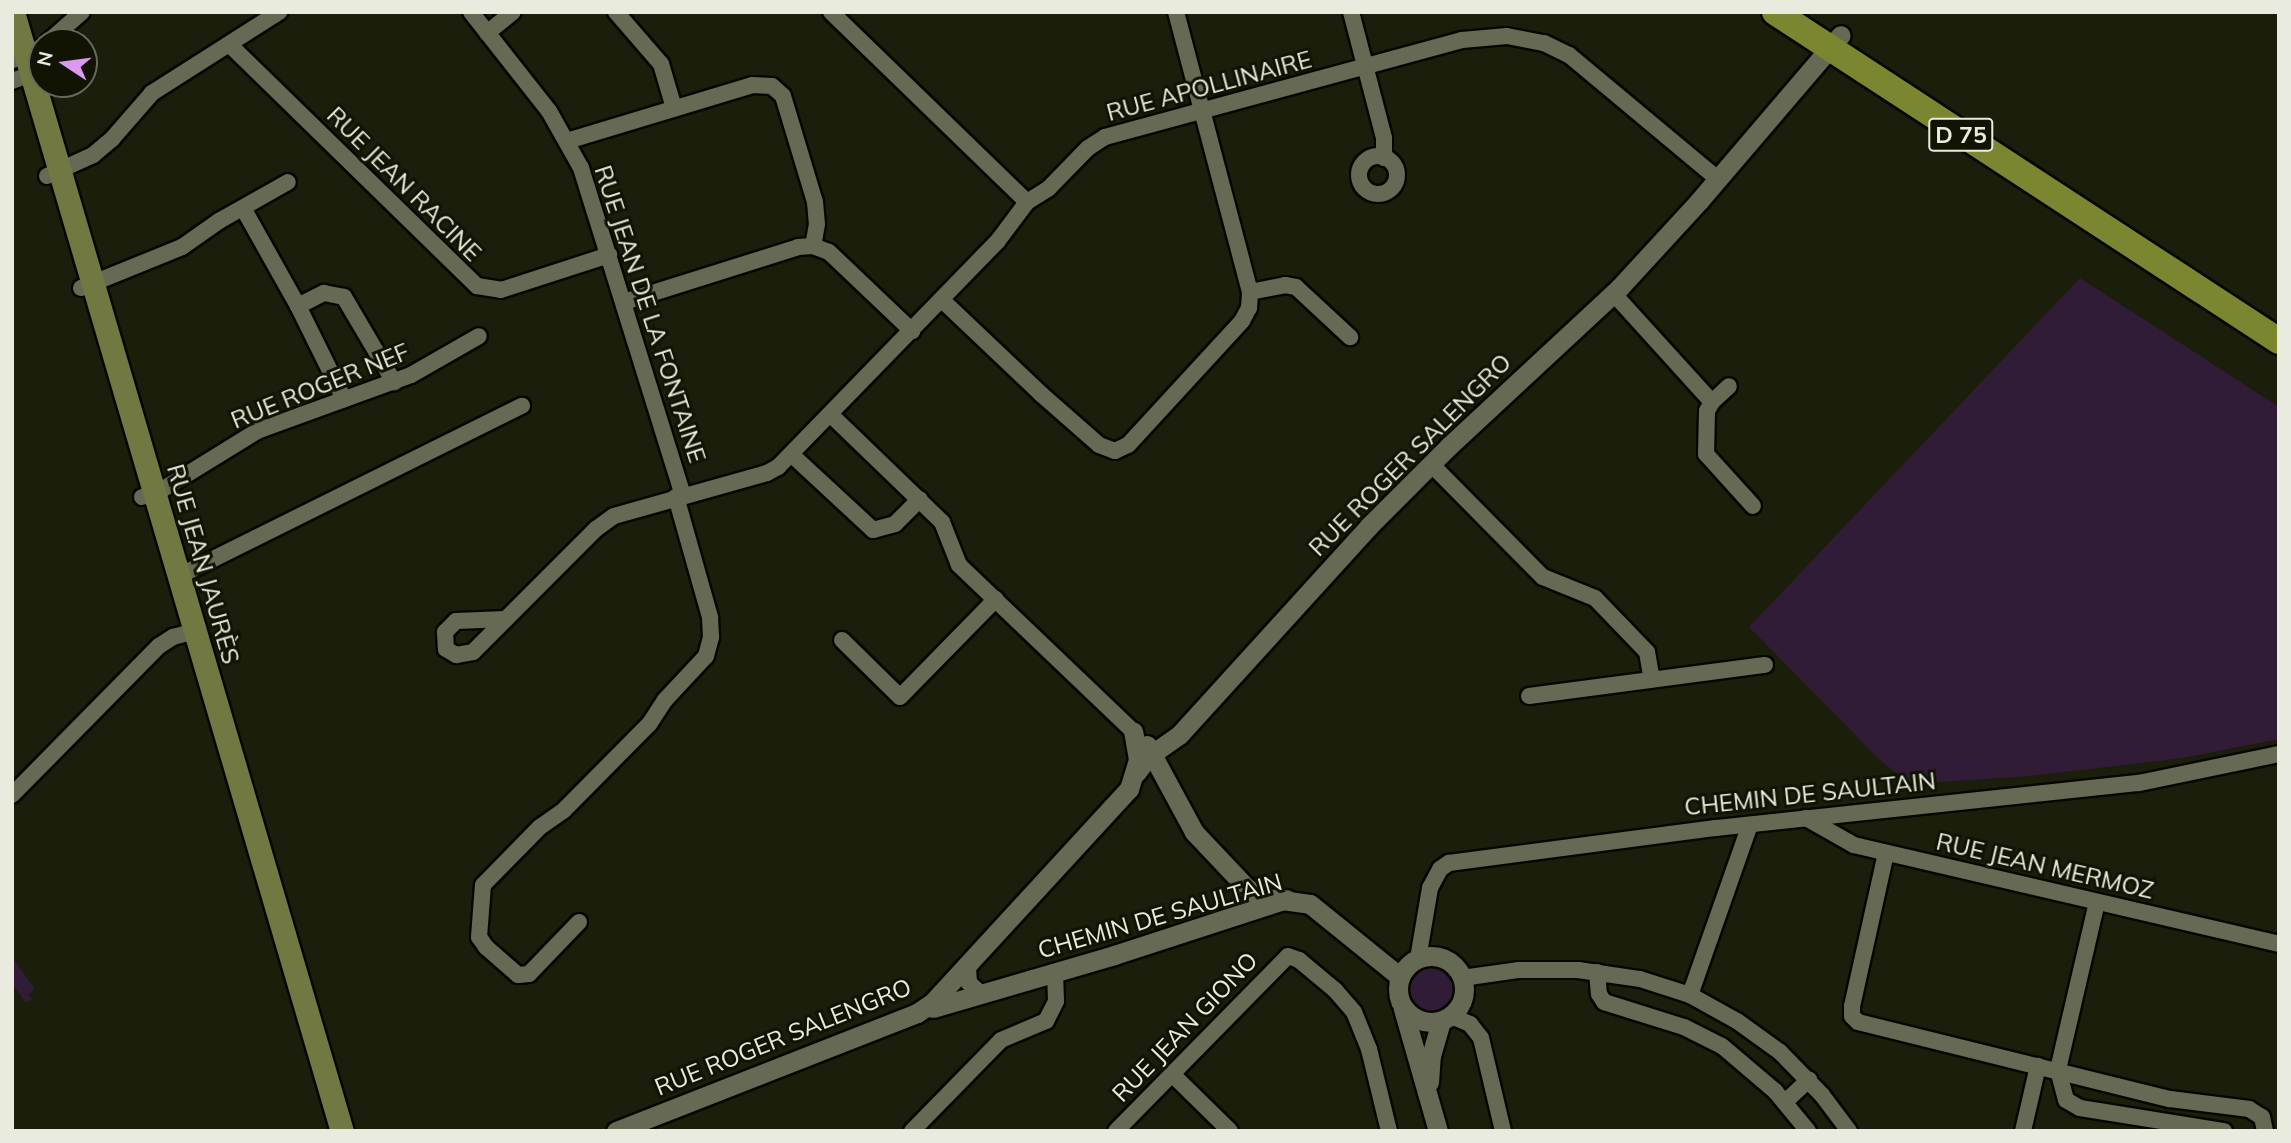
<!DOCTYPE html>
<html>
<head>
<meta charset="utf-8">
<style>
	body { margin:0 }
	#map { position:relative; width:2291px; height:1143px; overflow:hidden; background:#1b1e0a; font-family:Mulish,sans-serif }
	div>[style] { position:absolute }
	.green>* { inset:0; background:#301c37 }
	.round { border-radius:50% }
	.roads { filter:drop-shadow(2px 0 #060800) drop-shadow(-2px 0 #060800) drop-shadow(0 2px #060800) drop-shadow(0 -2px #060800) }
	.minor>* { height:16px; margin:-8px; padding:0 8px; transform-origin:8px; border-radius:8px; background:#666a54 }
	.minor>.ring { margin:-8px; padding:0; box-sizing:content-box; background:none; border:16px solid #666a54; border-radius:50% }
	.tertiary>* { height:19px; margin:-9.5px; padding:0 9.5px; transform-origin:9.5px; border-radius:9.5px; background:#666a54 }
	.tertiary>.ring { margin:-9.5px; padding:0; box-sizing:content-box; background:none; border:19px solid #666a54; border-radius:50% }
	.secondary>* { height:23px; margin:-11.5px; padding:0 11.5px; transform-origin:11.5px; border-radius:11.5px; background:#717842 }
	.primary>* { height:26px; margin:-13px; padding:0 13px; transform-origin:13px; border-radius:13px; background:#7c8530 }
	span { translate:-50% -50%; white-space:nowrap; text-align:center; line-height:1.15; -webkit-text-stroke:6px #121403; paint-order:stroke }
	.shield-label span { padding:2px 5px; background:#121403; border:2px solid; border-radius:5px; -webkit-text-stroke-width:0 }
	.shield-label { font-size:23px; color:#e9ebdf; font-weight:700 }
	.street-label { font-size:24px; color:#e9ebdf }
	.frame { position:absolute; inset:0; border:14px solid #e9ebdf; pointer-events:none }
	.north { position:absolute; left:28px; top:28px; width:70px; height:70px; box-sizing:border-box; background:#121403; border:2px solid #686a5b; border-radius:50%; rotate:283deg; font-size:19px; font-weight:700; line-height:28px; text-align:center; color:#e9ebdf }
	.north::after { content:''; display:block; margin:auto; width:24px; height:32px; background:#dc99f4; clip-path:polygon(50% 0,100% 100%,50% 72%,0 100%) }
</style>
</head>
<body>
<div id="map">
	<div class="green">
		<i style="clip-path:polygon(2080px 278px,2279px 407px,2279px 739px,2183px 758px,2030px 776px,1910px 784px,1881px 761px,1749px 627px)"></i>
		<i style="clip-path:polygon(12px 957px,35px 989px,28px 995px,31px 998px,39px 993px,26px 1003px,12px 984px)"></i>
		<i class="round" style="left:1409px;top:967px;width:44px;height:44px"></i>
	</div>
	<div class="roads">
		<div class="minor">
			<i style="left:471px;top:12px;width:126px;rotate:51.8deg"></i>
			<i style="left:549px;top:111px;width:65px;rotate:60.7deg"></i>
			<i style="left:581px;top:168px;width:343px;rotate:72.7deg"></i>
			<i style="left:616px;top:12px;width:69px;rotate:49.1deg"></i>
			<i style="left:661px;top:64px;width:46px;rotate:73.5deg"></i>
			<i style="left:831px;top:12px;width:273px;rotate:44.1deg"></i>
			<i style="left:1351px;top:12px;width:130px;rotate:75.3deg"></i>
			<i style="left:1384px;top:138px;width:20px;rotate:90deg"></i>
			<i style="left:487px;top:33px;width:33px;rotate:-39deg"></i>
			<i style="left:48px;top:42px;width:45px;rotate:-41.4deg"></i>
			<i style="left:231px;top:46px;width:344px;rotate:44.3deg"></i>
			<i style="left:477px;top:286px;width:24px;rotate:9deg"></i>
			<i style="left:501px;top:290px;width:114px;rotate:-18deg"></i>
			<i style="left:13px;top:60px;width:32px;rotate:-24deg"></i>
			<i style="left:12px;top:81px;width:20px;rotate:-20deg"></i>
			<i style="left:567px;top:141px;width:193px;rotate:-16.8deg"></i>
			<i style="left:752px;top:85px;width:20px;rotate:3deg"></i>
			<i style="left:772px;top:86px;width:15px;rotate:42deg"></i>
			<i style="left:783px;top:96px;width:111px;rotate:73.2deg"></i>
			<i style="left:815px;top:202px;width:22px;rotate:85deg"></i>
			<i style="left:817px;top:224px;width:22px;rotate:100deg"></i>
			<i class="ring" style="left:1359px;top:156px;width:22px;height:22px"></i>
			<i style="left:47px;top:176px;width:51px;rotate:-24.5deg"></i>
			<i style="left:93px;top:155px;width:25px;rotate:-40deg"></i>
			<i style="left:112px;top:139px;width:61px;rotate:-49deg"></i>
			<i style="left:152px;top:93px;width:151px;rotate:-32.5deg"></i>
			<i style="left:243px;top:208px;width:112px;rotate:60.7deg"></i>
			<i style="left:298px;top:306px;width:29px;rotate:-27deg"></i>
			<i style="left:324px;top:293px;width:20px;rotate:11deg"></i>
			<i style="left:344px;top:297px;width:99px;rotate:59.5deg"></i>
			<i style="left:81px;top:288px;width:109px;rotate:-22.1deg"></i>
			<i style="left:182px;top:247px;width:45px;rotate:-35.1deg"></i>
			<i style="left:219px;top:221px;width:79px;rotate:-29.5deg"></i>
			<i style="left:1250px;top:292px;width:36px;rotate:-11deg"></i>
			<i style="left:1285px;top:285px;width:11px;rotate:10deg"></i>
			<i style="left:1296px;top:287px;width:74px;rotate:42.8deg"></i>
			<i style="left:1613px;top:293px;width:147px;rotate:47.8deg"></i>
			<i style="left:1712px;top:402px;width:23px;rotate:-43deg"></i>
			<i style="left:942px;top:300px;width:137px;rotate:43.5deg"></i>
			<i style="left:1041px;top:394px;width:77px;rotate:41.3deg"></i>
			<i style="left:1099px;top:445px;width:17px;rotate:21deg"></i>
			<i style="left:1115px;top:451px;width:14px;rotate:-25deg"></i>
			<i style="left:1128px;top:445px;width:168px;rotate:-47.4deg"></i>
			<i style="left:1242px;top:321px;width:15px;rotate:-62deg"></i>
			<i style="left:1249px;top:308px;width:16px;rotate:-86deg"></i>
			<i style="left:1250px;top:292px;width:290px;rotate:-104.8deg"></i>
			<i style="left:624px;top:302px;width:182px;rotate:-17.5deg"></i>
			<i style="left:798px;top:247px;width:15px;rotate:-4deg"></i>
			<i style="left:813px;top:246px;width:17px;rotate:21deg"></i>
			<i style="left:829px;top:252px;width:115px;rotate:43.6deg"></i>
			<i style="left:298px;top:306px;width:104px;rotate:63.7deg"></i>
			<i style="left:1712px;top:402px;width:10px;rotate:119deg"></i>
			<i style="left:1707px;top:411px;width:43px;rotate:91.3deg"></i>
			<i style="left:1706px;top:454px;width:70px;rotate:47.9deg"></i>
			<i style="left:830px;top:414px;width:156px;rotate:44deg"></i>
			<i style="left:942px;top:522px;width:46px;rotate:68.4deg"></i>
			<i style="left:959px;top:565px;width:240px;rotate:43.7deg"></i>
			<i style="left:791px;top:454px;width:112px;rotate:42.8deg"></i>
			<i style="left:873px;top:530px;width:23px;rotate:-15deg"></i>
			<i style="left:895px;top:524px;width:35px;rotate:-45deg"></i>
			<i style="left:1431px;top:464px;width:159px;rotate:45.3deg"></i>
			<i style="left:1543px;top:577px;width:56px;rotate:22deg"></i>
			<i style="left:1595px;top:598px;width:75px;rotate:46.1deg"></i>
			<i style="left:1647px;top:652px;width:28px;rotate:80deg"></i>
			<i style="left:142px;top:497px;width:19px;rotate:-18deg"></i>
			<i style="left:160px;top:491px;width:114px;rotate:-31.7deg"></i>
			<i style="left:257px;top:431px;width:164px;rotate:-20deg"></i>
			<i style="left:411px;top:375px;width:78px;rotate:-29.8deg"></i>
			<i style="left:179px;top:576px;width:383px;rotate:-26.4deg"></i>
			<i style="left:506px;top:619px;width:50px;rotate:177.7deg"></i>
			<i style="left:456px;top:621px;width:16px;rotate:135deg"></i>
			<i style="left:445px;top:632px;width:17px;rotate:87deg"></i>
			<i style="left:446px;top:649px;width:12px;rotate:31deg"></i>
			<i style="left:456px;top:655px;width:17px;rotate:-10deg"></i>
			<i style="left:473px;top:652px;width:174px;rotate:-45deg"></i>
			<i style="left:596px;top:529px;width:22px;rotate:-36deg"></i>
			<i style="left:614px;top:516px;width:159px;rotate:-15.7deg"></i>
			<i style="left:767px;top:473px;width:13px;rotate:-29deg"></i>
			<i style="left:778px;top:467px;width:314px;rotate:-45.8deg"></i>
			<i style="left:997px;top:242px;width:50px;rotate:-53.1deg"></i>
			<i style="left:1027px;top:202px;width:25px;rotate:-32deg"></i>
			<i style="left:1048px;top:189px;width:57px;rotate:-45.7deg"></i>
			<i style="left:1088px;top:148px;width:20px;rotate:-33deg"></i>
			<i style="left:1105px;top:137px;width:370px;rotate:-15.2deg"></i>
			<i style="left:1462px;top:40px;width:45px;rotate:-5.1deg"></i>
			<i style="left:1507px;top:36px;width:38px;rotate:11deg"></i>
			<i style="left:1544px;top:43px;width:28px;rotate:26deg"></i>
			<i style="left:1569px;top:55px;width:194px;rotate:39.8deg"></i>
			<i style="left:842px;top:640px;width:81px;rotate:44.5deg"></i>
			<i style="left:900px;top:697px;width:137px;rotate:-45.6deg"></i>
			<i style="left:1529px;top:696px;width:238px;rotate:-7.5deg"></i>
			<i style="left:12px;top:795px;width:209px;rotate:-45.4deg"></i>
			<i style="left:159px;top:646px;width:17px;rotate:-33deg"></i>
			<i style="left:173px;top:637px;width:23px;rotate:-15deg"></i>
			<i style="left:1806px;top:818px;width:55px;rotate:29.4deg"></i>
			<i style="left:1854px;top:845px;width:436px;rotate:13.1deg"></i>
			<i style="left:1886px;top:853px;width:157px;rotate:102.5deg"></i>
			<i style="left:1852px;top:1006px;width:10px;rotate:90deg"></i>
			<i style="left:1852px;top:1016px;width:8px;rotate:45deg"></i>
			<i style="left:1858px;top:1022px;width:321px;rotate:13.9deg"></i>
			<i style="left:2170px;top:1099px;width:80px;rotate:7.2deg"></i>
			<i style="left:2249px;top:1109px;width:15px;rotate:32deg"></i>
			<i style="left:2262px;top:1117px;width:14px;rotate:78deg"></i>
			<i style="left:2097px;top:902px;width:172px;rotate:103.1deg"></i>
			<i style="left:2058px;top:1070px;width:31px;rotate:75deg"></i>
			<i style="left:2066px;top:1100px;width:16px;rotate:30deg"></i>
			<i style="left:2080px;top:1108px;width:146px;rotate:9.1deg"></i>
			<i style="left:579px;top:922px;width:72px;rotate:133.9deg"></i>
			<i style="left:529px;top:974px;width:11px;rotate:175deg"></i>
			<i style="left:518px;top:975px;width:43px;rotate:-138.8deg"></i>
			<i style="left:486px;top:947px;width:12px;rotate:-125deg"></i>
			<i style="left:479px;top:937px;width:52px;rotate:-85.6deg"></i>
			<i style="left:483px;top:885px;width:81px;rotate:-45.5deg"></i>
			<i style="left:540px;top:827px;width:29px;rotate:-35deg"></i>
			<i style="left:564px;top:810px;width:122px;rotate:-45.3deg"></i>
			<i style="left:650px;top:723px;width:27px;rotate:-57deg"></i>
			<i style="left:665px;top:700px;width:60px;rotate:-47deg"></i>
			<i style="left:706px;top:656px;width:20px;rotate:-75deg"></i>
			<i style="left:711px;top:637px;width:20px;rotate:-93deg"></i>
			<i style="left:710px;top:617px;width:125px;rotate:-105.8deg"></i>
			<i style="left:1418px;top:959px;width:72px;rotate:-80.4deg"></i>
			<i style="left:1430px;top:888px;width:21px;rotate:-62deg"></i>
			<i style="left:1440px;top:869px;width:11px;rotate:-34deg"></i>
			<i style="left:1449px;top:863px;width:269px;rotate:-7.5deg"></i>
			<i style="left:1716px;top:828px;width:425px;rotate:-6.1deg"></i>
			<i style="left:2139px;top:783px;width:143px;rotate:-11.7deg"></i>
			<i style="left:968px;top:968px;width:15px;rotate:86deg"></i>
			<i style="left:969px;top:983px;width:15px;rotate:42deg"></i>
			<i style="left:1597px;top:972px;width:22px;rotate:85deg"></i>
			<i style="left:1599px;top:994px;width:9px;rotate:58deg"></i>
			<i style="left:1604px;top:1002px;width:84px;rotate:17.4deg"></i>
			<i style="left:1684px;top:1027px;width:42px;rotate:26.6deg"></i>
			<i style="left:1722px;top:1046px;width:70px;rotate:40.3deg"></i>
			<i style="left:1775px;top:1091px;width:52px;rotate:50.5deg"></i>
			<i style="left:1462px;top:978px;width:58px;rotate:-8deg"></i>
			<i style="left:1519px;top:970px;width:59px"></i>
			<i style="left:1578px;top:970px;width:63px;rotate:8.3deg"></i>
			<i style="left:1640px;top:979px;width:52px;rotate:17.7deg"></i>
			<i style="left:1690px;top:995px;width:54px;rotate:29deg"></i>
			<i style="left:1737px;top:1021px;width:53px;rotate:35.8deg"></i>
			<i style="left:1780px;top:1052px;width:60px;rotate:45.7deg"></i>
			<i style="left:1822px;top:1095px;width:45px;rotate:53.1deg"></i>
			<i style="left:1690px;top:995px;width:180px;rotate:-70.6deg"></i>
			<i style="left:1451px;top:1016px;width:21px;rotate:23deg"></i>
			<i style="left:1470px;top:1024px;width:18px;rotate:52deg"></i>
			<i style="left:1481px;top:1038px;width:96px;rotate:76.7deg"></i>
			<i style="left:1172px;top:1074px;width:81px;rotate:44.5deg"></i>
			<i style="left:1785px;top:1102px;width:33px;rotate:-43deg"></i>
			<i style="left:912px;top:1131px;width:127px;rotate:-45.6deg"></i>
			<i style="left:1001px;top:1040px;width:49px;rotate:-22.9deg"></i>
			<i style="left:1046px;top:1021px;width:22px;rotate:-63deg"></i>
			<i style="left:1056px;top:1001px;width:28px;rotate:-92deg"></i>
			<i style="left:1116px;top:1131px;width:245px;rotate:-45.5deg"></i>
			<i style="left:1288px;top:956px;width:12px;rotate:20deg"></i>
			<i style="left:1299px;top:960px;width:47px;rotate:39.8deg"></i>
			<i style="left:1335px;top:990px;width:29px;rotate:49deg"></i>
			<i style="left:1354px;top:1012px;width:40px;rotate:68deg"></i>
			<i style="left:1369px;top:1049px;width:84px;rotate:76.3deg"></i>
			<i style="left:2023px;top:1131px;width:67px;rotate:-77deg"></i>
		</div>
		<div class="tertiary">
			<i style="left:1147px;top:745px;width:99px;rotate:61.6deg"></i>
			<i style="left:1194px;top:832px;width:77px;rotate:46.6deg"></i>
			<i style="left:1247px;top:888px;width:16px;rotate:35deg"></i>
			<i style="left:1260px;top:897px;width:50px;rotate:8deg"></i>
			<i style="left:1310px;top:904px;width:116px;rotate:39deg"></i>
			<i style="left:1136px;top:773px;width:21px;rotate:-53deg"></i>
			<i style="left:1149px;top:756px;width:37px;rotate:-35deg"></i>
			<i style="left:1179px;top:735px;width:282px;rotate:-47.7deg"></i>
			<i style="left:1369px;top:526px;width:113px;rotate:-45deg"></i>
			<i style="left:1449px;top:446px;width:233px;rotate:-42.9deg"></i>
			<i style="left:1620px;top:287px;width:117px;rotate:-47.4deg"></i>
			<i style="left:1699px;top:201px;width:218px;rotate:-49.5deg"></i>
			<i class="ring" style="left:1398px;top:956px;width:47px;height:47px"></i>
			<i style="left:933px;top:1008px;width:189px;rotate:-16.3deg"></i>
			<i style="left:1114px;top:955px;width:181px;rotate:-18deg"></i>
			<i style="left:1403px;top:1009px;width:127px;rotate:74deg"></i>
			<i style="left:1429px;top:1082px;width:26px;rotate:-86deg"></i>
			<i style="left:1431px;top:1056px;width:36px;rotate:-74deg"></i>
			<i style="left:616px;top:1131px;width:323px;rotate:-21.4deg"></i>
			<i style="left:917px;top:1013px;width:18px;rotate:-34deg"></i>
			<i style="left:932px;top:1003px;width:291px;rotate:-47.4deg"></i>
			<i style="left:1129px;top:789px;width:31px;rotate:-73deg"></i>
			<i style="left:1138px;top:759px;width:28px;rotate:-100deg"></i>
		</div>
		<div class="secondary">
			<i style="left:13px;top:12px;width:1166px;rotate:73.62deg"></i>
		</div>
		<div class="primary">
			<i style="left:1775px;top:12px;width:602px;rotate:33.14deg"></i>
		</div>
	</div>
	<div class="shield-label">
		<span style="left:1961px;top:135px">D 75</span>
	</div>
	<div class="street-label">
		<span style="left:1209px;top:86px;rotate:-15deg">RUE APOLLINAIRE</span>
		<span style="left:404px;top:184px;rotate:45deg">RUE JEAN RACINE</span>
		<span style="left:650px;top:314px;rotate:72deg">RUE JEAN DE LA FONTAINE</span>
		<span style="left:320px;top:386px;rotate:-22deg">RUE ROGER NEF</span>
		<span style="left:1410px;top:455px;rotate:-45deg">RUE ROGER SALENGRO</span>
		<span style="left:203px;top:564px;rotate:74deg">RUE JEAN JAURÈS</span>
		<span style="left:1810px;top:794px;rotate:-6deg">CHEMIN DE SAULTAIN</span>
		<span style="left:2045px;top:866px;rotate:13deg">RUE JEAN MERMOZ</span>
		<span style="left:1160px;top:916px;rotate:-16deg">CHEMIN DE SAULTAIN</span>
		<span style="left:1185px;top:1027px;rotate:-46deg">RUE JEAN GIONO</span>
		<span style="left:783px;top:1037px;rotate:-22deg">RUE ROGER SALENGRO</span>
	</div>
	<div class="frame"></div>
	<div class="north">N</div>
</div>
</body>
</html>
